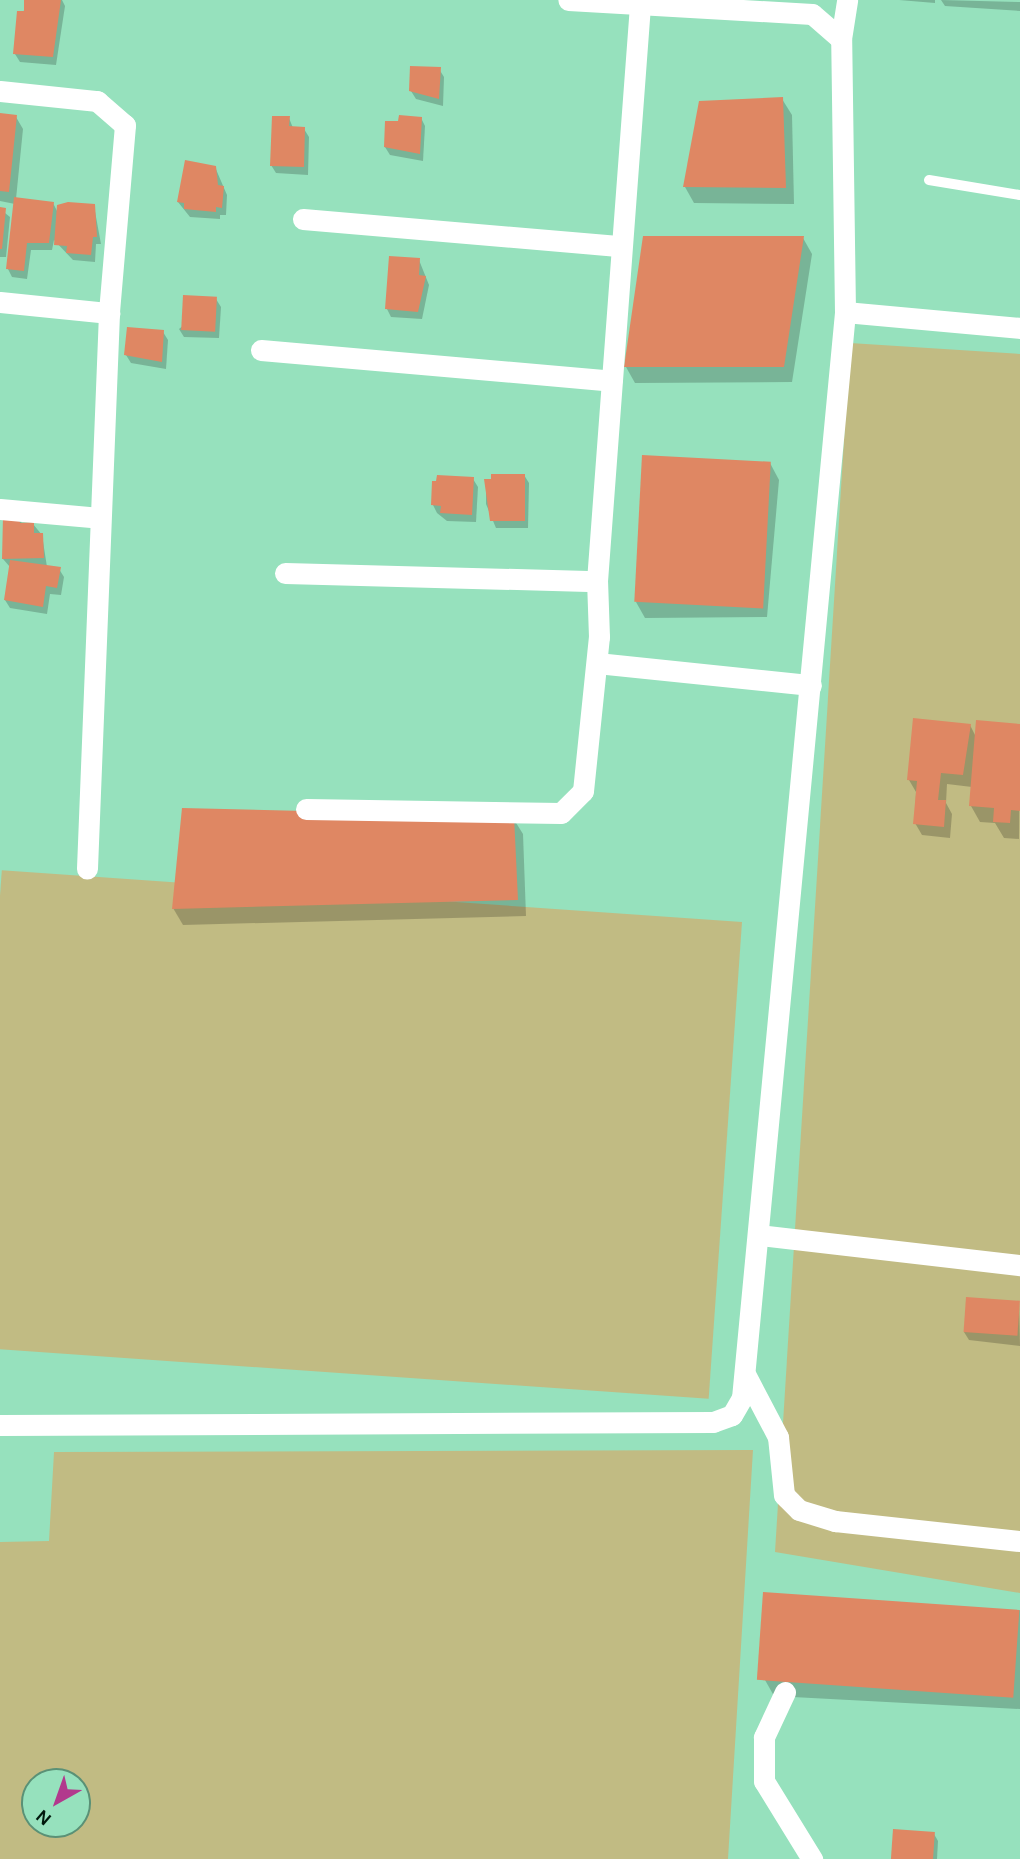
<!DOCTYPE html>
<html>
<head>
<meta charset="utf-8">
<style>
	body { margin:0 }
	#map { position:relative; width:1020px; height:1859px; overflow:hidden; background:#96e1bd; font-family:Karla,sans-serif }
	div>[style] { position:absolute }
	.green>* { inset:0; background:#c1bb83; transform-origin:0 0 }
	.shadow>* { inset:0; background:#0003 }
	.building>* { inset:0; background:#df8763; transform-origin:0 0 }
	.service>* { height:10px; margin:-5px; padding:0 5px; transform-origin:5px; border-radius:5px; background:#fff }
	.minor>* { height:21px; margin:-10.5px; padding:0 10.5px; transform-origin:10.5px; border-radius:10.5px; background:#fff }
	span { translate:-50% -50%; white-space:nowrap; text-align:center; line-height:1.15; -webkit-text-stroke:7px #96e1bd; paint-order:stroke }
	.north { position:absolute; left:21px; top:1768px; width:70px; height:70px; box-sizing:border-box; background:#96e1bd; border:2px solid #5a9176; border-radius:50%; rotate:220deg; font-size:19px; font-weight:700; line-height:28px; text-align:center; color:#00180c }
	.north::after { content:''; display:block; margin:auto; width:24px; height:32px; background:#b2398d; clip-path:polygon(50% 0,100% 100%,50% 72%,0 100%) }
</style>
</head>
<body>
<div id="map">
	<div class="green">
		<i style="clip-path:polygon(850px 343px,1020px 354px,1020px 1593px,775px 1552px)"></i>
		<i style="left:742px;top:922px;width:478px;height:742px;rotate:94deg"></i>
		<i style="clip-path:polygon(evenodd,753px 1450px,728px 1859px,0 1859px,0 1542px,49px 1541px,54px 1452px,753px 1450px,35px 1782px,77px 1782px,77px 1824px,35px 1824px,35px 1782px)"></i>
	</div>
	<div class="shadow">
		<i style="clip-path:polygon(26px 0,62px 0,65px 6px,56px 65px,20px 62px,15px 54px)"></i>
		<i style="clip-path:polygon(899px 0,935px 0,935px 3px)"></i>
		<i style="clip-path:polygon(941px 0,1020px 2px,1020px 11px,945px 6px)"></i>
		<i style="clip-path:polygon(439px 69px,444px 77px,443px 106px,416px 99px,411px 91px)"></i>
		<i style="clip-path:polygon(782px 99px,792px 115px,794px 204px,694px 203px,685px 187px,701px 103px)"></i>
		<i style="clip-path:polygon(0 115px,16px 117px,23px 129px,16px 199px,53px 203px,58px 213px,94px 206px,101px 244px,96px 244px,95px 262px,73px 260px,54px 240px,52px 250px,31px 250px,27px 279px,12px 277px,8px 269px,15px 204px,0 201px)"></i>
		<i style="clip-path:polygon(289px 118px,293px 128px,304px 129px,309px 137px,308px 175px,276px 173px,271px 165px)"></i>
		<i style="clip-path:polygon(421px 118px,425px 126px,423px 161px,390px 155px,385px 147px)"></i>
		<i style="clip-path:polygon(215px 167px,227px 195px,226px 215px,220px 215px,220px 219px,190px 217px,178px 202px)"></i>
		<i style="clip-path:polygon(0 209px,10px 217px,6px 257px,0 257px)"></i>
		<i style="clip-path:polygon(803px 238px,812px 254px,792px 382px,635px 383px,626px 367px)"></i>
		<i style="clip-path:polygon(419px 260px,429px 285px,422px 319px,391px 317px,387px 309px)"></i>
		<i style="clip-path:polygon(216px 299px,221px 307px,219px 338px,184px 337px,179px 329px)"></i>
		<i style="clip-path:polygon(163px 332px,168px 340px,166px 369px,131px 363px,126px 355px)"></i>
		<i style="clip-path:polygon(770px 463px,779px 480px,767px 617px,645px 618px,636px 602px)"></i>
		<i style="clip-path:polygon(524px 475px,529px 483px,528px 528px,496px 528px,486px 504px,486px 481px)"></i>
		<i style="clip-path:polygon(473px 479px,478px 487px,476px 522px,447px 521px,437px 513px,433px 505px)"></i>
		<i style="clip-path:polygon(18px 517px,23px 525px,33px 524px,42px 535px,47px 567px,59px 569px,64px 577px,61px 595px,50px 594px,47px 614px,10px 608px,5px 600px,10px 567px,3px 559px)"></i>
		<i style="clip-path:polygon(970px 725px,976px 737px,1020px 726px,1019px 839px,1004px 838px,995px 823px,980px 822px,971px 806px,972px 787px,947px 784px,946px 803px,952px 814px,950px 838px,922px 835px,915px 823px,916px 792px,909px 780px)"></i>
		<i style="clip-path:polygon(513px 818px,523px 834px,526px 916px,183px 925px,173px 908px)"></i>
		<i style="clip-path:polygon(1019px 1303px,1020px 1346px,969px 1340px,964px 1332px)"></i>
		<i style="clip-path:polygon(1020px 1610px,1020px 1709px,774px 1696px,765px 1680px)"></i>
		<i style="clip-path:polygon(934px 1834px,938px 1841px,937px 1859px,893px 1859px)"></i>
	</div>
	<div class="building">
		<i style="clip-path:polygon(24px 0,61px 0,53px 57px,13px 54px,17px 11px,24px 11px)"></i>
		<i style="clip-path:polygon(410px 66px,441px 67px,439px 99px,409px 91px)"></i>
		<i style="clip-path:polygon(783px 97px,786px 188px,683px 187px,699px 101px)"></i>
		<i style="clip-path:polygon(0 113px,17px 115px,9px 192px,0 191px)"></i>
		<i style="clip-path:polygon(399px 115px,422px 117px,420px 154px,384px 147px,385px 121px,398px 121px)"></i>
		<i style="clip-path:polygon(272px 116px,290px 116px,289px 126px,305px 127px,304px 167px,270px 166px)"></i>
		<i style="clip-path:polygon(185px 160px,216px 166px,218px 185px,224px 186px,222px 208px,216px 207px,216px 212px,184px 209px,184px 203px,177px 202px)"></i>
		<i style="clip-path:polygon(14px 197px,54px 202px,49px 243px,27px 243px,24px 271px,6px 269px)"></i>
		<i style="clip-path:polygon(68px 202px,95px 204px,97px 237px,93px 237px,91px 255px,66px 253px,67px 246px,54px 245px,57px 205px)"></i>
		<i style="clip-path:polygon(0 207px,6px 208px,2px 249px,0 249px)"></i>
		<i style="clip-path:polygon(643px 236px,804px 236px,784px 367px,624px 367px)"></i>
		<i style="clip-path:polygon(389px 256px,420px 258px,419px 275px,426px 276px,418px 312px,385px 309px)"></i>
		<i style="left:183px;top:295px;width:34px;height:35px;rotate:3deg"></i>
		<i style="clip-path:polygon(127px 327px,164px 330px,162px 362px,124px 355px)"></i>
		<i style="left:642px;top:455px;width:129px;height:147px;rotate:3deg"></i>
		<i style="clip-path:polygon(491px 474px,525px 474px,525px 521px,490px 521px,484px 479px,491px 479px)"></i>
		<i style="clip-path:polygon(437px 475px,474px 477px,472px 515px,440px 513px,441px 506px,431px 505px,432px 481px,436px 481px)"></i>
		<i style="clip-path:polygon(19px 515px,20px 523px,34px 522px,34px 533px,43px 533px,44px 558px,2px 559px,3px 516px)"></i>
		<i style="clip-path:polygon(10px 560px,61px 567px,57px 588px,46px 586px,43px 607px,4px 600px)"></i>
		<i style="clip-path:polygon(913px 718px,971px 724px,963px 775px,941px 773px,938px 800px,946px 800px,944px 827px,913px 824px,917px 781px,907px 780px)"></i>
		<i style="clip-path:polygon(976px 720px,1020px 724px,1020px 811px,1011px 810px,1010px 823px,993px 822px,994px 808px,969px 806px)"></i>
		<i style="clip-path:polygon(182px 808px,514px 816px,518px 900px,172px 909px)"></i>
		<i style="left:966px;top:1297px;width:54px;height:35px;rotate:4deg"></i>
		<i style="left:763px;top:1592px;width:257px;height:88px;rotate:4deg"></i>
		<i style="left:893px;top:1829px;width:42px;height:30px;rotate:4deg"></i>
	</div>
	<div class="service">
		<i style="left:929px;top:180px;width:92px;rotate:9.4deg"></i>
	</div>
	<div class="minor">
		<i style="left:841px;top:39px;width:39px;rotate:-81deg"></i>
		<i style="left:0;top:91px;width:98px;rotate:5.9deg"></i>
		<i style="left:97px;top:101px;width:37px;rotate:41deg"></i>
		<i style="left:125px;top:125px;width:189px;rotate:94.9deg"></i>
		<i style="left:109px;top:313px;width:556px;rotate:92.27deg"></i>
		<i style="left:303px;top:219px;width:319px;rotate:4.9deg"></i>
		<i style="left:0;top:302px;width:110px;rotate:5.8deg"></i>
		<i style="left:845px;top:312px;width:176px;rotate:5.2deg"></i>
		<i style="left:261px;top:350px;width:352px;rotate:5deg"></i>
		<i style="left:0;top:509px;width:100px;rotate:5.1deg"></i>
		<i style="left:285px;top:573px;width:312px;rotate:1.5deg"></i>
		<i style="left:597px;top:663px;width:215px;rotate:5.9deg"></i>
		<i style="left:306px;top:809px;width:255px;rotate:0.9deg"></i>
		<i style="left:561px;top:813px;width:31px;rotate:-45deg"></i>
		<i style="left:583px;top:791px;width:155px;rotate:-84.1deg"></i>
		<i style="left:599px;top:637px;width:56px;rotate:-92deg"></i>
		<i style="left:597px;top:581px;width:578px;rotate:-85.73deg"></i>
		<i style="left:759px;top:1235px;width:263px;rotate:6.6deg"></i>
		<i style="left:746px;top:1376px;width:69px;rotate:62.3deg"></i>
		<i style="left:778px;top:1437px;width:58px;rotate:84.1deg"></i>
		<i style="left:784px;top:1495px;width:21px;rotate:45deg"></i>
		<i style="left:799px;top:1510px;width:38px;rotate:17deg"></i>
		<i style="left:835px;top:1521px;width:186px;rotate:6.2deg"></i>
		<i style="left:0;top:1425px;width:713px;rotate:-0.24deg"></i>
		<i style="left:713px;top:1422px;width:20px;rotate:-20deg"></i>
		<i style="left:732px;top:1415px;width:20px;rotate:-60deg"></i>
		<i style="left:742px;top:1398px;width:1091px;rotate:-84.58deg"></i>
		<i style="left:845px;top:312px;width:273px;rotate:-90.8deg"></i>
		<i style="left:841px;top:39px;width:38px;rotate:-139deg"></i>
		<i style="left:812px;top:14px;width:244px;rotate:-176.7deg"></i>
		<i style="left:785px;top:1692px;width:50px;rotate:115deg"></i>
		<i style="left:764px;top:1737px;width:44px;rotate:90deg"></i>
		<i style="left:764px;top:1781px;width:92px;rotate:58.4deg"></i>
	</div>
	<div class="north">N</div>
</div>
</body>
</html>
